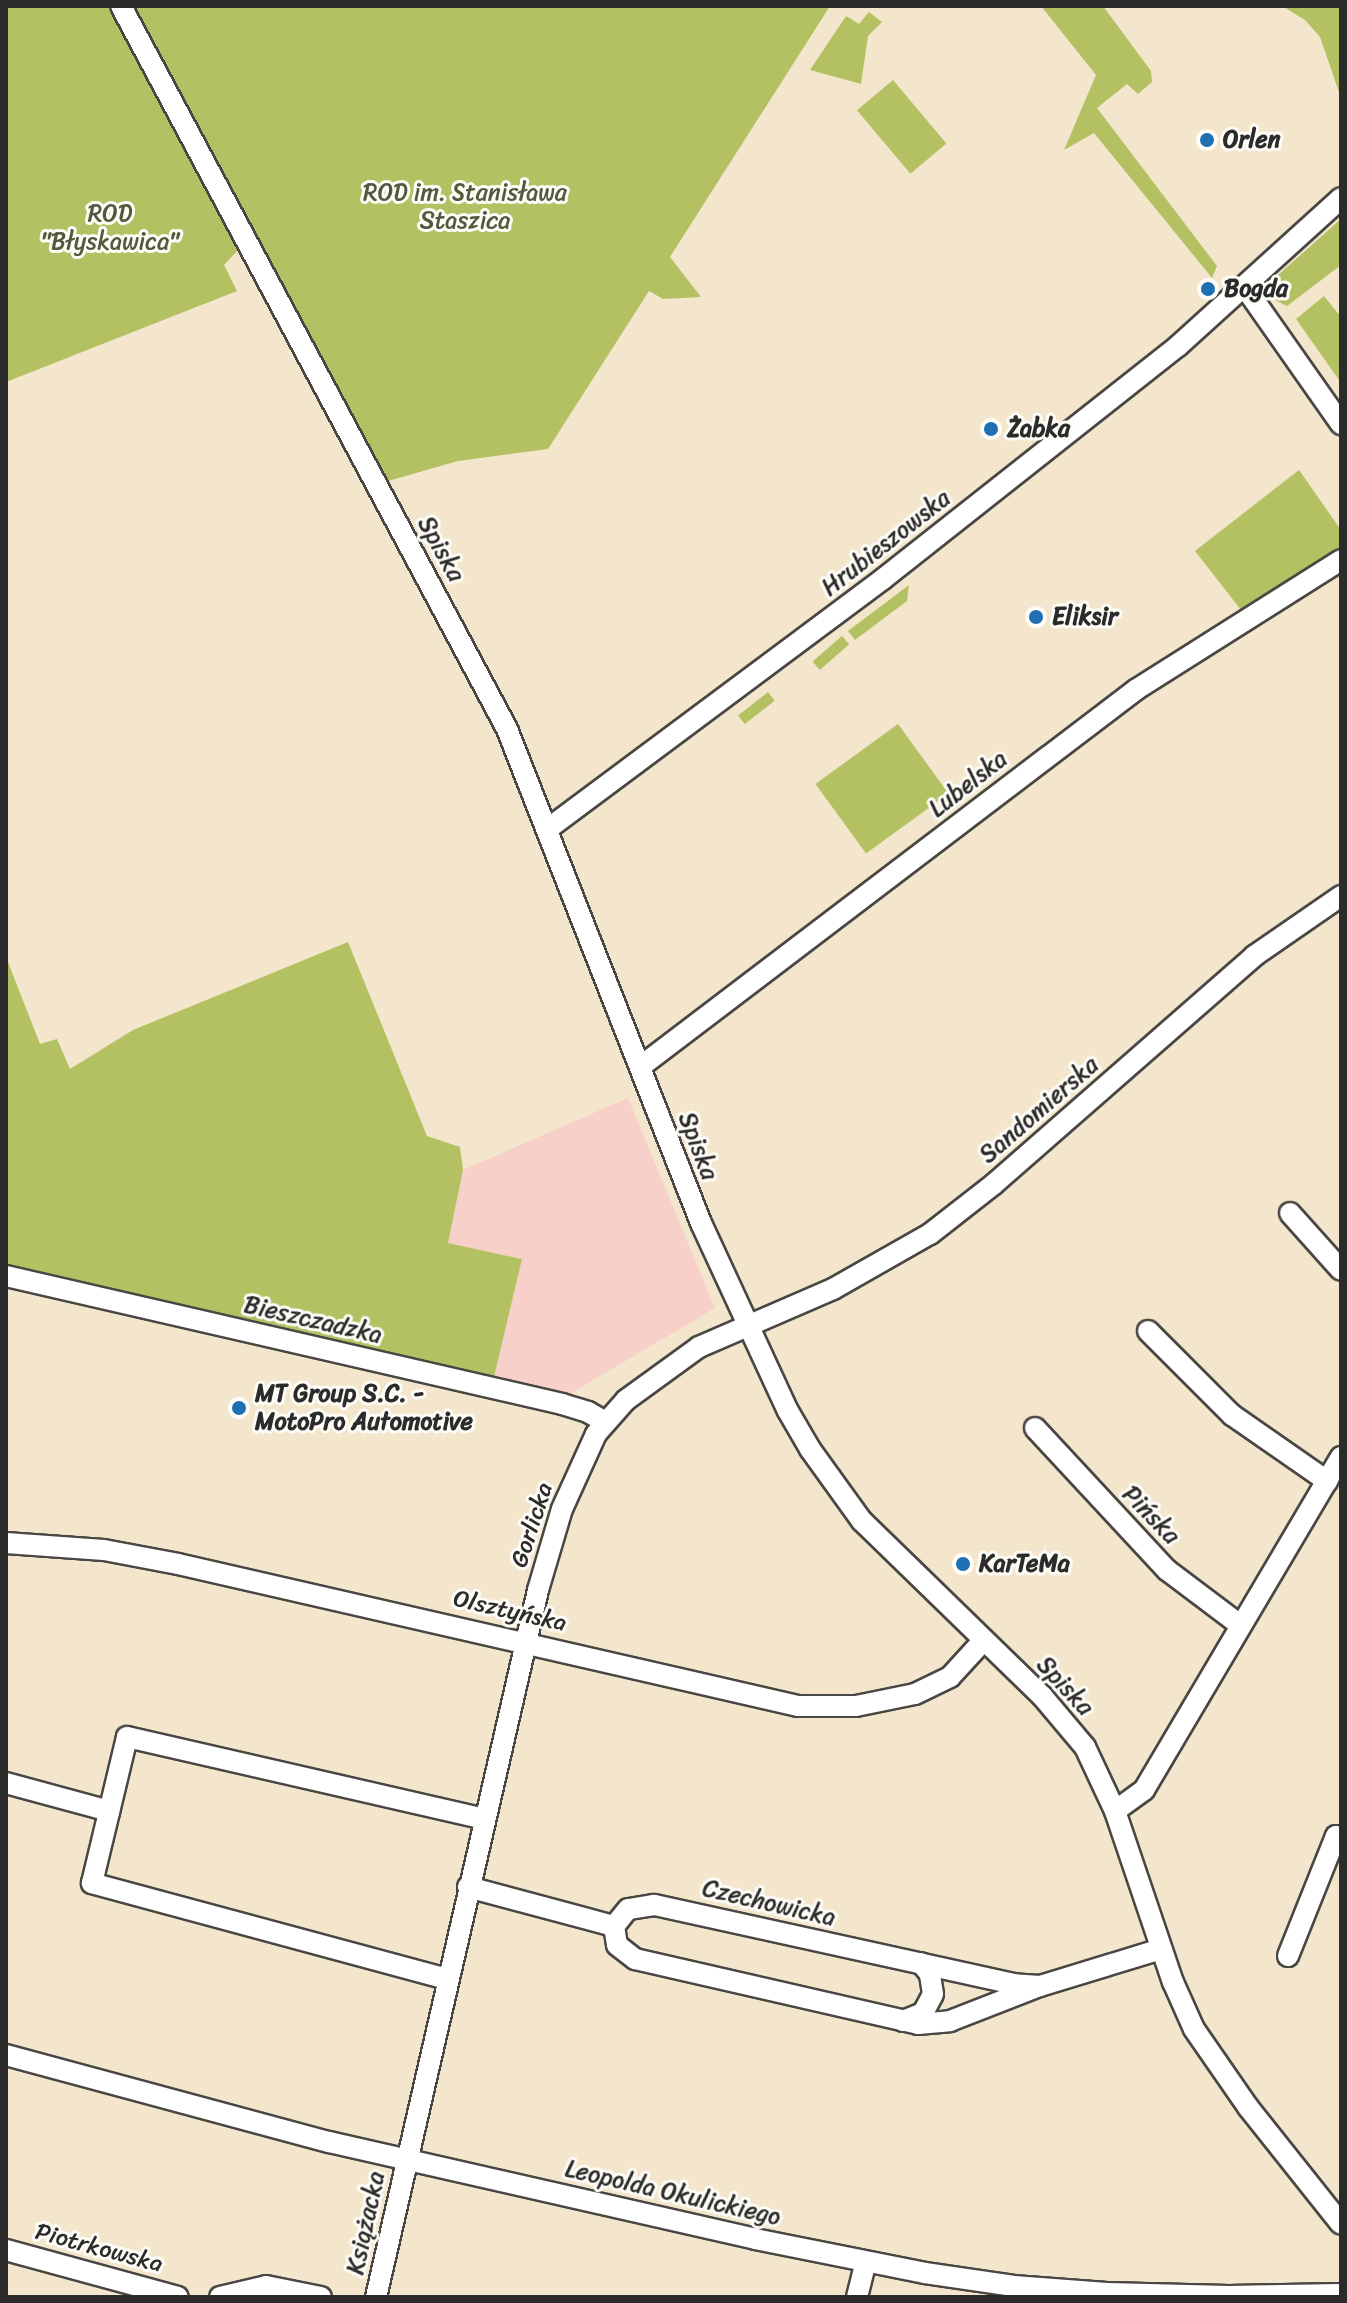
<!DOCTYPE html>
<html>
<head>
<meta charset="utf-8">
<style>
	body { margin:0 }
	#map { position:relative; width:1347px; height:2303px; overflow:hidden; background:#f3e6cc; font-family:Sriracha,sans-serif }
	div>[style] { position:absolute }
	.built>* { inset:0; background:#f7d0ca }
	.green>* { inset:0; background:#b4c163; transform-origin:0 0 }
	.roads { filter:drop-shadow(2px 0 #494743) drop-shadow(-2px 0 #494743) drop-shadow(0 2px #494743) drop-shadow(0 -2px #494743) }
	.minor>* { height:20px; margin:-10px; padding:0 10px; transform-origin:10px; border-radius:10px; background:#fff }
	.dots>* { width:22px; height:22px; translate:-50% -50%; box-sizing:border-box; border:4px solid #fdfcf7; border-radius:50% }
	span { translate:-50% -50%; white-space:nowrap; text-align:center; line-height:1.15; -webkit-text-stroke:6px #fdfcf7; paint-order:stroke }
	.poi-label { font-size:24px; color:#2b2b2b; font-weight:700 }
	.left { translate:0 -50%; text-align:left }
	.park-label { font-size:24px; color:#54583c }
	.street-label { font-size:24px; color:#2b2b2b }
	.frame { position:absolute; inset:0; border:8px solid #2b2b2b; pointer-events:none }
</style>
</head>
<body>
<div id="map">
	<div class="built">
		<i style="clip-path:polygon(628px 1098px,715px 1308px,570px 1394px,494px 1377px,522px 1259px,448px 1243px,463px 1170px)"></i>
	</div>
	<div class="green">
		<i style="clip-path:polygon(6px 6px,109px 6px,239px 249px,224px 265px,237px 291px,6px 382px)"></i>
		<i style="clip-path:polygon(131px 6px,830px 6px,670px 257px,701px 297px,663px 299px,649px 291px,548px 449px,458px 461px,388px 481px)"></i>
		<i style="clip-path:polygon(1041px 6px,1103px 6px,1151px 71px,1152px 82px,1138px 94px,1127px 84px,1097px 108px,1217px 266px,1212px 278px,1094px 133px,1064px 150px,1096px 75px)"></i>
		<i style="clip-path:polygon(1282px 6px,1341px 6px,1341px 98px,1320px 37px,1305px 20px)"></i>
		<i style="clip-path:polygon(869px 12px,882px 22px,868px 36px,861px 84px,810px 70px,846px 16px,859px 24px)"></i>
		<i style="left:893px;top:80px;width:83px;height:47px;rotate:50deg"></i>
		<i style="clip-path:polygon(1341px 219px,1341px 265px,1287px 306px,1275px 300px,1271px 287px,1278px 275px)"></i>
		<i style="clip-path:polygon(1324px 296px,1341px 317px,1339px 380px,1296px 319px)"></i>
		<i style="clip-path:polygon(1299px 470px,1341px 530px,1341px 549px,1241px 610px,1195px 551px)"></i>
		<i style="clip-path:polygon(909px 585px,907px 601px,855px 640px,848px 631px)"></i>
		<i style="left:842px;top:636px;width:11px;height:39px;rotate:49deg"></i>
		<i style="left:768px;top:692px;width:11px;height:38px;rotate:52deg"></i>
		<i style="left:898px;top:724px;width:86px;height:102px;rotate:54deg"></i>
		<i style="clip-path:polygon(348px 942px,427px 1136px,460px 1147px,463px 1170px,448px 1243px,522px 1259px,494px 1377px,6px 1264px,6px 957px,40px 1044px,57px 1039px,70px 1069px,133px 1030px)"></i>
	</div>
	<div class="roads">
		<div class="minor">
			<i style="left:121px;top:6px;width:820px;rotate:61.9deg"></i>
			<i style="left:507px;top:729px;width:531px;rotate:68.56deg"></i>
			<i style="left:701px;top:1223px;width:207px;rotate:65.2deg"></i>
			<i style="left:788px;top:1411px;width:44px;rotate:59.9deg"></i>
			<i style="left:810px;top:1449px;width:89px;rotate:54.2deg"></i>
			<i style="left:862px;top:1521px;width:251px;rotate:44.2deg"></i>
			<i style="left:1042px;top:1696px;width:67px;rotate:49.9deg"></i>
			<i style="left:1085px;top:1747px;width:71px;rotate:64.9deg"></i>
			<i style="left:1115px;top:1811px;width:181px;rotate:71.3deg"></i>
			<i style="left:1173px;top:1982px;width:51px;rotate:65.9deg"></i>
			<i style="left:1194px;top:2029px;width:95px;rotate:55.3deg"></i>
			<i style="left:1248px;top:2107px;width:149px;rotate:51.5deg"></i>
			<i style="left:1244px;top:286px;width:169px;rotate:54.9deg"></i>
			<i style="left:549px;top:828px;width:417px;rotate:-36.7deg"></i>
			<i style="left:883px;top:579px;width:376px;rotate:-38.3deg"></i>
			<i style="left:1178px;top:346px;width:220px;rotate:-42.2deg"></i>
			<i style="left:640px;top:1067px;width:624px;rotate:-37.26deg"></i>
			<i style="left:1137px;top:689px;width:241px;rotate:-32.3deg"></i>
			<i style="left:1290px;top:1213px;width:76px;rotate:48.2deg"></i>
			<i style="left:6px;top:1276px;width:571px;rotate:12.96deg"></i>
			<i style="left:562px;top:1404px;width:27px;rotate:17deg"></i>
			<i style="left:588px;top:1412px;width:20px;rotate:30deg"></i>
			<i style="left:1148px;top:1331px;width:119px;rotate:45deg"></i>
			<i style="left:1232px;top:1415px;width:116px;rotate:34.8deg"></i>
			<i style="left:1035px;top:1428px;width:194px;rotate:47.1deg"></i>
			<i style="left:1167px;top:1570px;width:91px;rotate:37deg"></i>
			<i style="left:6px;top:1543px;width:98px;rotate:4.1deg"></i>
			<i style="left:104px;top:1550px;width:75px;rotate:10.7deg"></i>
			<i style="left:178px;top:1564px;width:636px;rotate:12.9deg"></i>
			<i style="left:798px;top:1706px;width:58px"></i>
			<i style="left:856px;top:1706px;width:60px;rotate:-11.5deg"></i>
			<i style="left:915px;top:1694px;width:39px;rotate:-26deg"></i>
			<i style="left:950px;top:1677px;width:49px;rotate:-47.5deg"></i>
			<i style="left:6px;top:1783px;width:107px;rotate:15.2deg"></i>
			<i style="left:1115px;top:1811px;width:36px;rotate:-36deg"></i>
			<i style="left:1144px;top:1790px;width:387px;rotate:-59.4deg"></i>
			<i style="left:468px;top:1887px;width:151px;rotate:15deg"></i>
			<i style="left:1288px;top:1956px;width:129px;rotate:-68.2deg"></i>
			<i style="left:1336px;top:1836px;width:5px;rotate:22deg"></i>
			<i style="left:447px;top:1979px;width:368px;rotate:-164.9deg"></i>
			<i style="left:92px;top:1883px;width:150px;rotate:-76.5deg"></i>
			<i style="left:127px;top:1737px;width:366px;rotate:12.9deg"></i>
			<i style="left:1040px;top:1986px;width:26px;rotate:-176deg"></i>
			<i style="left:1014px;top:1984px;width:369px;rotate:-167.6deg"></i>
			<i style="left:654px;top:1905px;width:26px;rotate:171deg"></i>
			<i style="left:628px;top:1909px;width:22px;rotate:129deg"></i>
			<i style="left:614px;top:1926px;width:19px;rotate:81deg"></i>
			<i style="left:617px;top:1945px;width:23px;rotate:38deg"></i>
			<i style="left:635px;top:1959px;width:290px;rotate:12.9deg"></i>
			<i style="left:918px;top:2024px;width:32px;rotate:-5deg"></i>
			<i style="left:950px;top:2021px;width:97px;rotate:-21.3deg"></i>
			<i style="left:1040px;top:1986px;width:127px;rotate:-17deg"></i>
			<i style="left:903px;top:2021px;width:22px;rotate:-22deg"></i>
			<i style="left:923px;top:2013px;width:21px;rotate:-62deg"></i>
			<i style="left:933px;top:1994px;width:20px;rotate:-99deg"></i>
			<i style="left:930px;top:1974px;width:14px;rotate:-129deg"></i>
			<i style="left:6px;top:2055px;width:335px;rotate:15.1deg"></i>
			<i style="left:329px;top:2142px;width:437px;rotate:12.8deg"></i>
			<i style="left:755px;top:2239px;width:173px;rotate:11.3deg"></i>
			<i style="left:925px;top:2273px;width:90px;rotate:8.3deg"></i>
			<i style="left:1014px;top:2286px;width:93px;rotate:4.3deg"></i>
			<i style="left:1107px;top:2293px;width:122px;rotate:1.4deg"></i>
			<i style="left:1229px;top:2296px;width:112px;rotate:-1deg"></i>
			<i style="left:6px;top:2250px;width:178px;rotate:15.3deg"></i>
			<i style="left:220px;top:2297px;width:47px;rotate:-13.4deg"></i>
			<i style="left:266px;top:2286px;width:56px;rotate:11.3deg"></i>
			<i style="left:376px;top:2297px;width:725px;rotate:-77.09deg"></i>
			<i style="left:538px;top:1590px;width:84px;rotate:-73.5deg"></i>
			<i style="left:562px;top:1509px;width:82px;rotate:-65.6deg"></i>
			<i style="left:596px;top:1434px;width:45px;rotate:-48.6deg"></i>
			<i style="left:626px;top:1400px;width:90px;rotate:-36deg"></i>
			<i style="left:699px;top:1347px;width:146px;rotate:-23.4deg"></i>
			<i style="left:833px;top:1289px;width:112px;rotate:-29.6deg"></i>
			<i style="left:930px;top:1234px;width:81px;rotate:-38deg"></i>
			<i style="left:994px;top:1184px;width:346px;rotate:-41.2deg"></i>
			<i style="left:1254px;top:956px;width:106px;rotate:-34.6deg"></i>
			<i style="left:857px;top:2297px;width:36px;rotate:-76deg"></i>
		</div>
	</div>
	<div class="dots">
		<i style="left:1207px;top:140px;background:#1f6fb2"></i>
		<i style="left:1208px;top:289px;background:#1f6fb2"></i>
		<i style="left:991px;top:429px;background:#1f6fb2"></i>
		<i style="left:1036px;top:617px;background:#1f6fb2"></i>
		<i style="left:239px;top:1408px;background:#1f6fb2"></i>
		<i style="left:963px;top:1564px;background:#1f6fb2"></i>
	</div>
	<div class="poi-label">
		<span class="left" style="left:1223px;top:140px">Orlen</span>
		<span class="left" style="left:1224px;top:289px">Bogda</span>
		<span class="left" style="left:1007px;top:429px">Żabka</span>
		<span class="left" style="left:1052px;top:617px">Eliksir</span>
		<span class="left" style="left:255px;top:1408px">MT Group S.C. -<br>MotoPro Automotive</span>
		<span class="left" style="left:979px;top:1564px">KarTeMa</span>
	</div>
	<div class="park-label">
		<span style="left:465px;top:207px">ROD im. Stanisława<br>Staszica</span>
		<span style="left:110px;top:228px">ROD<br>"Błyskawica"</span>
	</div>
	<div class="street-label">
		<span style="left:886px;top:543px;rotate:-38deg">Hrubieszowska</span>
		<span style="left:441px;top:549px;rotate:61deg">Spiska</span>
		<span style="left:968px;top:784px;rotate:-38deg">Lubelska</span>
		<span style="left:1039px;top:1110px;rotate:-41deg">Sandomierska</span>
		<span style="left:698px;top:1146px;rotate:69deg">Spiska</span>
		<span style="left:313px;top:1320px;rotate:13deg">Bieszczadzka</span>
		<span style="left:1151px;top:1515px;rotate:46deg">Pińska</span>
		<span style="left:532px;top:1525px;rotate:-72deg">Gorlicka</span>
		<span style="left:510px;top:1611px;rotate:13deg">Olsztyńska</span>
		<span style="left:1065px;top:1686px;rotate:47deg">Spiska</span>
		<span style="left:769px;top:1903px;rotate:13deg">Czechowicka</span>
		<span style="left:673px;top:2193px;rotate:13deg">Leopolda Okulickiego</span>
		<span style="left:366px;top:2223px;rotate:-78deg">Książacka</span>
		<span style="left:99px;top:2248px;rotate:15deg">Piotrkowska</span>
	</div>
	<div class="frame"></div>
</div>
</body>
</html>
